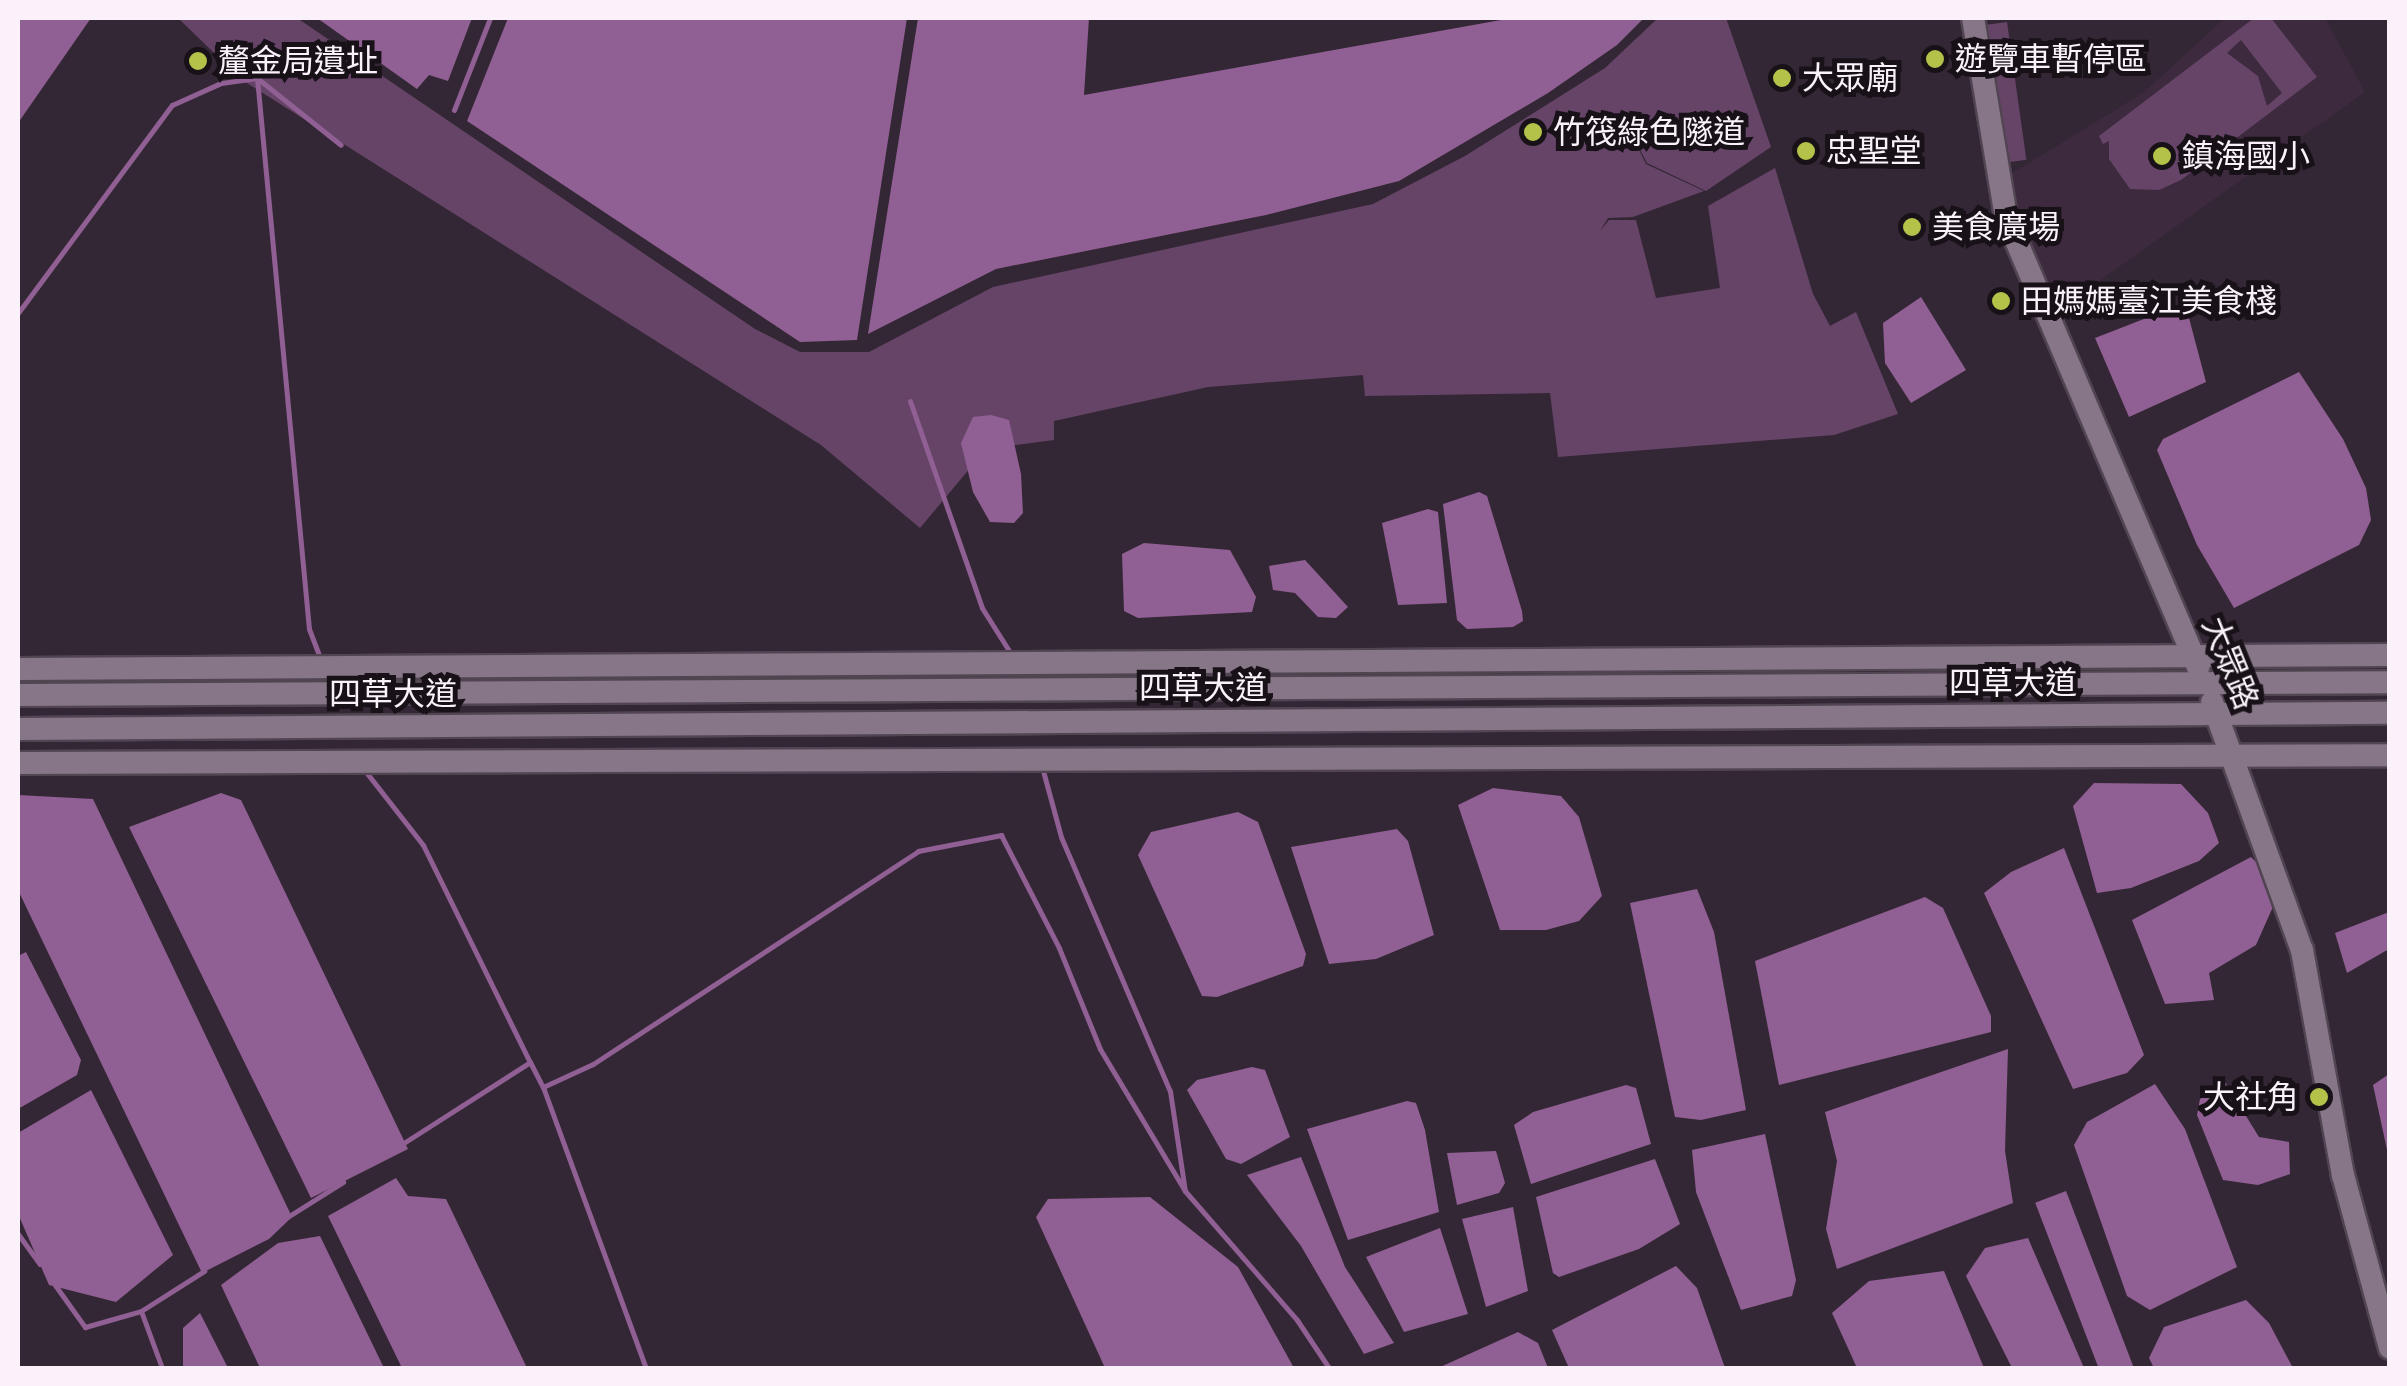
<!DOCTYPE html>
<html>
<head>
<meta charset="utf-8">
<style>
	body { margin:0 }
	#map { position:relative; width:2407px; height:1386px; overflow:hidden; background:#342735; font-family:"Crimson Pro","Noto Sans TC",serif }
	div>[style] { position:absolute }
	.built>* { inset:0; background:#3d2a3e }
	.green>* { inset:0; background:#664468; transform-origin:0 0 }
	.water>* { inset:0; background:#905f93; transform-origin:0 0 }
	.stream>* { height:5px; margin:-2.5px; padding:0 2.5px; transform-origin:2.5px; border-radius:2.5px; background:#905f93 }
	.roads { filter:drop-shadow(2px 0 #514552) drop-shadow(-2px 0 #514552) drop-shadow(0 2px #514552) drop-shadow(0 -2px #514552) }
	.minor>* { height:22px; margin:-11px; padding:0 11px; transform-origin:11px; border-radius:11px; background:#877687 }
	.dots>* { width:28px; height:28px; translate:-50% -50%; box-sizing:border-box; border:5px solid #181218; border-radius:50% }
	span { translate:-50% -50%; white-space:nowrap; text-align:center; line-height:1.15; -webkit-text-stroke:10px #181218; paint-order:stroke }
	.poi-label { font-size:32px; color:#faf1fb }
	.left { translate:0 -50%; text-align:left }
	.right { translate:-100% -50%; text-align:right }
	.street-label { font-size:32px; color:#faf1fb }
	.frame { position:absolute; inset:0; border:20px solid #faf1fb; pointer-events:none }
</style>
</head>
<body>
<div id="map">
	<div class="built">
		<i style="clip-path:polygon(2225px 18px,2325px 18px,2365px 92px,2061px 308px,2022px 231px,2008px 176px,2143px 93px)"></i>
	</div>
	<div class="green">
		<i style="clip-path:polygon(178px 18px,297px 18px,755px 329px,800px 352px,869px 352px,993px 287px,1373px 204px,1465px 156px,1605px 68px,1658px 18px,1726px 18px,1771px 147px,1706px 191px,1647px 163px,1626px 123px,1646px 164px,1704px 191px,1633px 217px,1608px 218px,1600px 231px,1609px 220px,1636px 220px,1656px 298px,1720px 288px,1708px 206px,1775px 168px,1813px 294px,1830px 326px,1856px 312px,1898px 414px,1834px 435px,1558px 457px,1550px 393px,1365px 396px,1363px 375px,1208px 387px,1054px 421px,1054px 440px,986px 449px,920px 528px,821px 445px,242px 80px)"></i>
		<i style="clip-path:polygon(evenodd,2254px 18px,2271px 18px,2317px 77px,2181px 180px,2159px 190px,2130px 189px,2109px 159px,2109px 141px,2103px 144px,2099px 136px,2254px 18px,2241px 40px,2282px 93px,2267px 106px,2258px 76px,2227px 53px,2241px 40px)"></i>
		<i style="left:2007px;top:22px;width:139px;height:24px;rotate:82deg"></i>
	</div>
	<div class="water">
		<i style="clip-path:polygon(18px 18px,91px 18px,18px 123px)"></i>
		<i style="clip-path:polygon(317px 18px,472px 18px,448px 81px,429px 75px,417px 89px)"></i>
		<i style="clip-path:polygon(508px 18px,907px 18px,857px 340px,800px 342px,467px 121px)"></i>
		<i style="clip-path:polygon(918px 18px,1089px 18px,1084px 95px,1512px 18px,1644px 18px,1617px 45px,1548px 93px,1399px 181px,1266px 215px,996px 269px,868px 334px)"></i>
		<i style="clip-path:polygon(1921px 297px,1966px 370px,1911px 403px,1885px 363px,1883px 323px)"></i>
		<i style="clip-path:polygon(2185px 303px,2206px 382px,2129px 417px,2095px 338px)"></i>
		<i style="clip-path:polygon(2299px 372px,2343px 439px,2366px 488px,2371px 520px,2359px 545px,2234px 608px,2197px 545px,2157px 450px,2163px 439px)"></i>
		<i style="clip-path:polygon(991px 415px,1009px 420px,1021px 474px,1023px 513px,1014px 523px,990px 522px,973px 492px,961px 443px,973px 417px)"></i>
		<i style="clip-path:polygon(1479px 492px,1487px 496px,1522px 611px,1523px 621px,1513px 627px,1467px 629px,1457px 620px,1443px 504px)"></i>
		<i style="clip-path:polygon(1428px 509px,1438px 512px,1447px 603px,1398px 605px,1382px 523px)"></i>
		<i style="clip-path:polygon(1144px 543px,1230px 550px,1256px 597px,1252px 612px,1138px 618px,1124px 611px,1122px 554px)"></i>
		<i style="clip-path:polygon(1305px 560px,1348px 607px,1336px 618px,1318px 617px,1295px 593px,1273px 590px,1269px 566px)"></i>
		<i style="clip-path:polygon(2094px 783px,2181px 784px,2208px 813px,2219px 843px,2199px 861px,2131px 888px,2097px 893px,2073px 806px)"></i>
		<i style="clip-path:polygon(1493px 788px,1561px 796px,1579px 817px,1602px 896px,1579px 921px,1546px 930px,1500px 930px,1458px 805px)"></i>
		<i style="clip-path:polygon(221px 793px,241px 800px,408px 1149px,311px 1198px,129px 827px)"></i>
		<i style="clip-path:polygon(18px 795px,93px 799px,292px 1217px,269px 1239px,202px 1273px,18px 890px)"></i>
		<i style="clip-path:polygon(1238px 812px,1258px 822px,1306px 954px,1303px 966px,1217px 997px,1202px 996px,1138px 855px,1151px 832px)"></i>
		<i style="clip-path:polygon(1397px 829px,1408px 841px,1434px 935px,1376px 959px,1329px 964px,1291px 847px)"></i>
		<i style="clip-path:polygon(2064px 848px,2144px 1055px,2127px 1073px,2073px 1089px,1984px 893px,2011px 872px)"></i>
		<i style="clip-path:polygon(2251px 857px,2271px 877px,2272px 909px,2256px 945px,2209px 973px,2214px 1000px,2165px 1004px,2132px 920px)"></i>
		<i style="clip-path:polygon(1697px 889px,1714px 932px,1746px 1110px,1701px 1120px,1675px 1117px,1630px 903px)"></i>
		<i style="clip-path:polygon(1925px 897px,1943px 908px,1991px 1016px,1991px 1032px,1779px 1085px,1755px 961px)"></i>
		<i style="clip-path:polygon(2389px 912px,2389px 949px,2347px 973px,2335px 933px)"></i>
		<i style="clip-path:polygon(26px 952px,81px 1060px,77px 1075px,18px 1109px,18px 956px)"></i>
		<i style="clip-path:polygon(2008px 1049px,2005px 1151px,2013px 1203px,1837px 1269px,1826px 1229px,1837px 1161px,1825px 1112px)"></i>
		<i style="clip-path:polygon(1252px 1067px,1265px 1070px,1290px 1137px,1241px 1164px,1226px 1159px,1187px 1090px,1197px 1080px)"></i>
		<i style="clip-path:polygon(2389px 1074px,2389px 1159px,2373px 1085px)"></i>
		<i style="clip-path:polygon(2225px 1082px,2259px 1137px,2289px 1142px,2290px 1174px,2258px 1185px,2223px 1180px,2197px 1115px,2200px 1099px)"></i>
		<i style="clip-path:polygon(2155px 1084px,2185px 1129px,2237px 1267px,2150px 1310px,2127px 1296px,2074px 1145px,2087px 1122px)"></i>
		<i style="clip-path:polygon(1626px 1085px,1636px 1088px,1651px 1144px,1531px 1184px,1514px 1125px,1533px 1112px)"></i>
		<i style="clip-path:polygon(91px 1090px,173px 1255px,116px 1302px,49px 1285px,18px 1214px,18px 1133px)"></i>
		<i style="clip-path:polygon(1407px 1101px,1416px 1103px,1425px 1130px,1439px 1212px,1348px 1240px,1307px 1129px)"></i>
		<i style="clip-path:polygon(1765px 1134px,1796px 1280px,1792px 1296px,1741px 1310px,1696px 1192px,1692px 1150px)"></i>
		<i style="clip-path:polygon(1496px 1151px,1505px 1183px,1499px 1193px,1457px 1205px,1447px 1153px)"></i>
		<i style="clip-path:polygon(1301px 1157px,1345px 1267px,1394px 1343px,1364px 1354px,1301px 1246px,1247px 1175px)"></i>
		<i style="clip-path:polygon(1655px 1159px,1680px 1224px,1639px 1249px,1559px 1277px,1553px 1273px,1536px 1197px)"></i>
		<i style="clip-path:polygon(396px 1178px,408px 1196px,446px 1199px,527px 1368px,402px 1368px,328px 1216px)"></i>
		<i style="left:2066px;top:1191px;width:190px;height:33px;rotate:69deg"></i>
		<i style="clip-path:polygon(1150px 1197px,1238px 1267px,1294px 1368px,1105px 1368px,1036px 1217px,1048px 1199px)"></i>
		<i style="clip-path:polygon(1513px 1207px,1528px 1291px,1486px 1307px,1462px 1219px)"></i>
		<i style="clip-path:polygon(1440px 1228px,1468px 1314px,1404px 1332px,1366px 1257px)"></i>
		<i style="clip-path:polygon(320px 1236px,384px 1368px,260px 1368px,221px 1285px,278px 1243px)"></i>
		<i style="clip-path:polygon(2028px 1238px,2084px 1368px,2012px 1368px,1966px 1276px,1985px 1248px)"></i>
		<i style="clip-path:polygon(1676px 1266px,1697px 1288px,1725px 1368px,1569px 1368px,1552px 1330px)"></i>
		<i style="clip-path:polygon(1944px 1271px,1984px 1368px,1857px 1368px,1832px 1313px,1869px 1281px)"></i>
		<i style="clip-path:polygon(2246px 1300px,2269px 1323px,2293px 1368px,2154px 1368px,2149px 1358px,2164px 1327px)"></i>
		<i style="clip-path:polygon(200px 1313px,228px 1368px,183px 1368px,183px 1328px)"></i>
		<i style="clip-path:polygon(1518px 1332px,1538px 1343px,1548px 1368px,1438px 1368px)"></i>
	</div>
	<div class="stream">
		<i style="left:257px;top:78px;width:553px;rotate:84.61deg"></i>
		<i style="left:309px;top:629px;width:30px;rotate:69deg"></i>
		<i style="left:454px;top:110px;width:99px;rotate:-68.6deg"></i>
		<i style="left:18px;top:313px;width:259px;rotate:-53.5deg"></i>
		<i style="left:172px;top:105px;width:54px;rotate:-24.2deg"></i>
		<i style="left:221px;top:83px;width:36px;rotate:-8deg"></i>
		<i style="left:257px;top:78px;width:107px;rotate:38.6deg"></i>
		<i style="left:910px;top:401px;width:219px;rotate:70.8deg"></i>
		<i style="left:982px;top:608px;width:58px;rotate:57.7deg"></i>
		<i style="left:1042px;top:767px;width:73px;rotate:74.8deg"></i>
		<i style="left:1061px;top:837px;width:276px;rotate:66.8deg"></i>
		<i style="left:1170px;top:1091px;width:101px;rotate:81.5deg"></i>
		<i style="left:1185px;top:1191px;width:171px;rotate:49deg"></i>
		<i style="left:1297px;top:1320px;width:58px;rotate:56.3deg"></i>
		<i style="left:366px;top:772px;width:93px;rotate:52deg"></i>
		<i style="left:423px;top:845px;width:242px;rotate:63.8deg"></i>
		<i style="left:543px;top:1087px;width:299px;rotate:69.9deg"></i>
		<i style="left:402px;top:1144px;width:152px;rotate:-32.6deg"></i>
		<i style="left:530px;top:1062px;width:28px;rotate:63deg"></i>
		<i style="left:543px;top:1087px;width:55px;rotate:-24.7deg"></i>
		<i style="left:593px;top:1064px;width:389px;rotate:-33.2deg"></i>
		<i style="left:918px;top:851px;width:85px;rotate:-10.9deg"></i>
		<i style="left:1001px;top:835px;width:127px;rotate:62.8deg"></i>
		<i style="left:1059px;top:948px;width:109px;rotate:67.9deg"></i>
		<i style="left:1100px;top:1049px;width:165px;rotate:59.1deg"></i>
		<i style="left:289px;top:1216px;width:64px;rotate:-32.2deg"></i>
		<i style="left:18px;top:1234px;width:37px;rotate:54deg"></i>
		<i style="left:55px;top:1285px;width:52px;rotate:54.5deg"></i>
		<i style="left:85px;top:1327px;width:58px;rotate:-15.9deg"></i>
		<i style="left:141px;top:1311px;width:75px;rotate:-32.4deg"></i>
		<i style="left:141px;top:1311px;width:61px;rotate:69.8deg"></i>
	</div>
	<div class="roads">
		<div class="minor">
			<i style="left:1973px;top:18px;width:202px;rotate:80.6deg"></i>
			<i style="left:2006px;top:217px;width:490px;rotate:66.9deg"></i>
			<i style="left:18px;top:669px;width:2372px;rotate:-0.34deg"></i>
			<i style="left:18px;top:695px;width:2372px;rotate:-0.31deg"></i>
			<i style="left:2212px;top:702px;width:264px;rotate:70.1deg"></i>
			<i style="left:2302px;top:950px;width:229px;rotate:79.7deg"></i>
			<i style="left:2343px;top:1175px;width:179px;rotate:74.8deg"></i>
			<i style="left:18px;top:729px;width:2372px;rotate:-0.39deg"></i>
			<i style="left:18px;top:763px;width:2372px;rotate:-0.19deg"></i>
		</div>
	</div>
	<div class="dots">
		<i style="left:1935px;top:59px;background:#b4c24a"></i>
		<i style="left:198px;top:61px;background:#b4c24a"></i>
		<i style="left:1782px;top:78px;background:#b4c24a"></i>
		<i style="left:1533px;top:132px;background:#b4c24a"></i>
		<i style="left:1806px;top:151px;background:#b4c24a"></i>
		<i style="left:2162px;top:156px;background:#b4c24a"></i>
		<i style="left:1912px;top:227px;background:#b4c24a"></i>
		<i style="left:2001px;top:301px;background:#b4c24a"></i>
		<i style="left:2319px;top:1097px;background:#b4c24a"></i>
	</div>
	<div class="poi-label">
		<span class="left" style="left:1955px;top:59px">遊覽車暫停區</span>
		<span class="left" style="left:218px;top:61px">釐金局遺址</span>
		<span class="left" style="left:1802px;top:78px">大眾廟</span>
		<span class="left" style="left:1553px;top:132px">竹筏綠色隧道</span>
		<span class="left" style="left:1826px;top:151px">忠聖堂</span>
		<span class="left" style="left:2182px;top:156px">鎮海國小</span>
		<span class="left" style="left:1932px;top:227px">美食廣場</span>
		<span class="left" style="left:2021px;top:301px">田媽媽臺江美食棧</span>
		<span class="right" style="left:2299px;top:1097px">大社角</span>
	</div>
	<div class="street-label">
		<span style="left:2230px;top:663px;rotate:68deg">大眾路</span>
		<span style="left:2013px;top:683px">四草大道</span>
		<span style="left:1203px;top:688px">四草大道</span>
		<span style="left:393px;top:694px">四草大道</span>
	</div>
	<div class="frame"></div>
</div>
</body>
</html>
